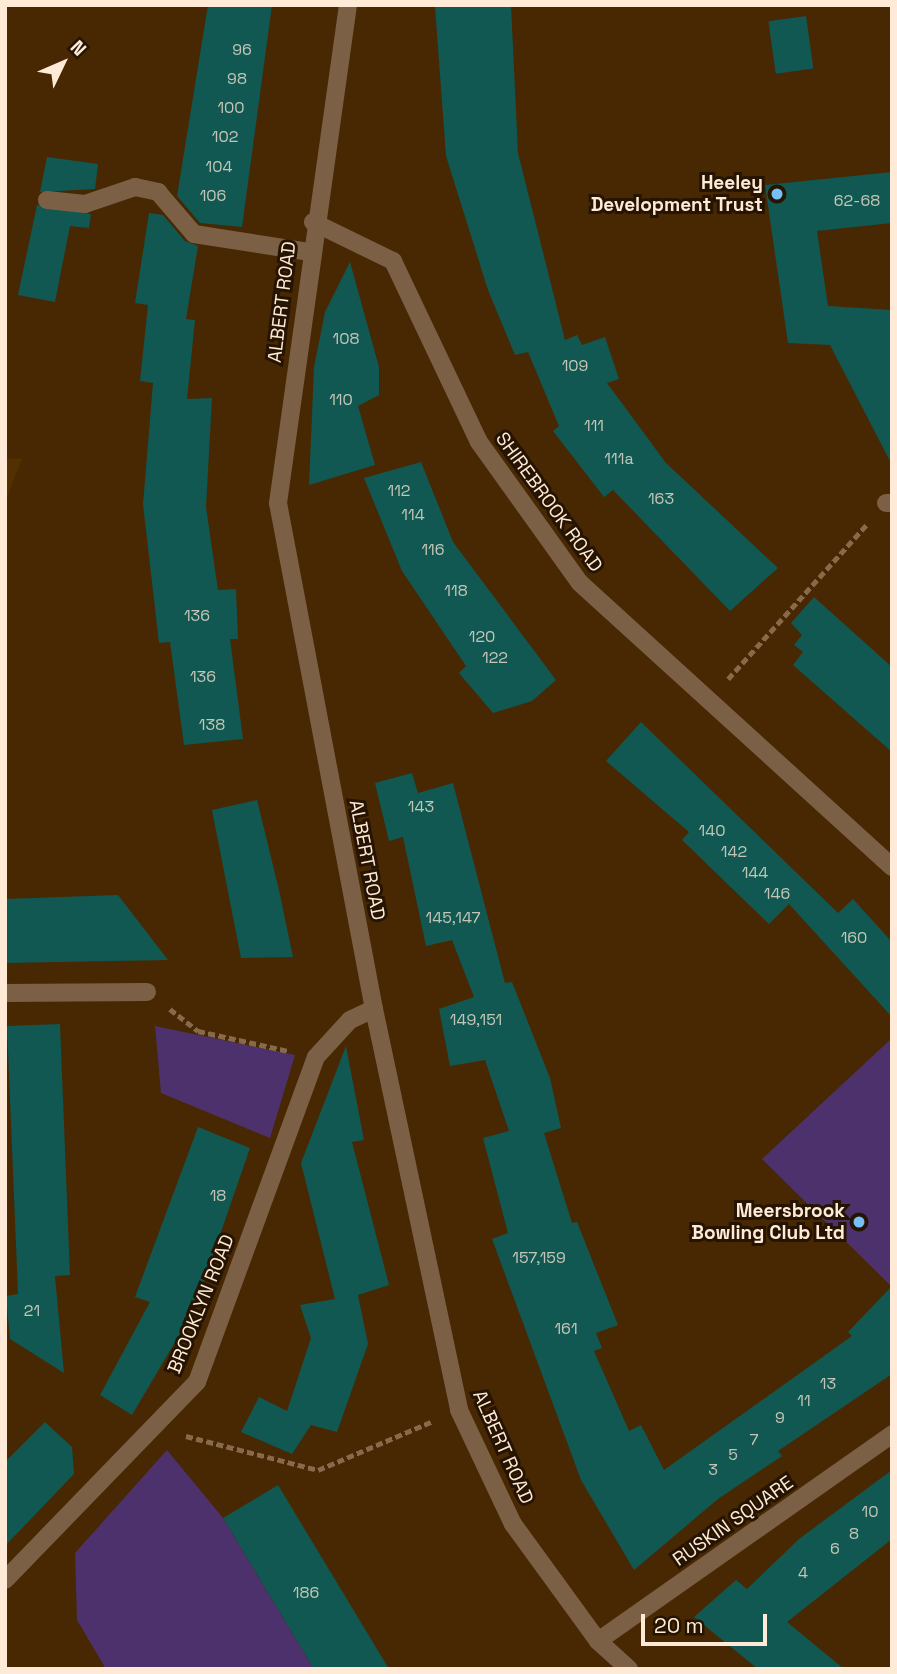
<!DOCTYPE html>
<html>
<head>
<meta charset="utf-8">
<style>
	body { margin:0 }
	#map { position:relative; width:897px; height:1674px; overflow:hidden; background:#482802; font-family:"Space Grotesk",sans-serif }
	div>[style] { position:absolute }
	.built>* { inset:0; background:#542f02 }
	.green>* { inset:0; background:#4d316d }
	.building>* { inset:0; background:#105851; transform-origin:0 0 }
	.path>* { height:4.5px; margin-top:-2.25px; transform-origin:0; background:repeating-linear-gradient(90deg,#876a4b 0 7px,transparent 0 10.5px) }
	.minor>* { height:18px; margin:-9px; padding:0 9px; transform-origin:9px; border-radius:9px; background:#7c6046 }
	.dots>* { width:19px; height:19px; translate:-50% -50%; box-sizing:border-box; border:4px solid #261402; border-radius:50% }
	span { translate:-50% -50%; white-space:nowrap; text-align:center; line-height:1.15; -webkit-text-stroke:6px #261402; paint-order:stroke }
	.number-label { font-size:16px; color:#c3c6b6 }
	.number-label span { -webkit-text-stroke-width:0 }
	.poi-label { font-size:19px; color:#ffead7; font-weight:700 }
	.right { translate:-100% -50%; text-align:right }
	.street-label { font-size:19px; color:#ffead7 }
	.frame { position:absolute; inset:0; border:7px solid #ffead7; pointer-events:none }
	.north { position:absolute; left:28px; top:28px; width:70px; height:70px; -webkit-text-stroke:5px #261402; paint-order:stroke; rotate:46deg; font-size:19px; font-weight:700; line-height:28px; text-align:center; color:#ffead7 }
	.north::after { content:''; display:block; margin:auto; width:24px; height:32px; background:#ffead7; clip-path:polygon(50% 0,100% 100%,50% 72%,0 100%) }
	.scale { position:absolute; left:641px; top:1614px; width:126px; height:32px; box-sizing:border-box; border:4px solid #ffead7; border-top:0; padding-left:9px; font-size:21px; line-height:24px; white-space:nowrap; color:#ffead7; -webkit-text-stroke:5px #261402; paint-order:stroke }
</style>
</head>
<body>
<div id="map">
	<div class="built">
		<i style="clip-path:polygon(5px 458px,22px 459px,5px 502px)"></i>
	</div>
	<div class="green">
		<i style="clip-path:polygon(155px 1026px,295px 1055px,270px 1138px,161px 1093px)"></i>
		<i style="clip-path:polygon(892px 1038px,892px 1286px,891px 1286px,762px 1159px)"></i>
		<i style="clip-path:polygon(167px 1450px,223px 1518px,314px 1669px,106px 1669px,77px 1620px,75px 1553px)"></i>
	</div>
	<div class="building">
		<i style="clip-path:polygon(208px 5px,272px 5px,242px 227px,200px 223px,177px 196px)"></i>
		<i style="clip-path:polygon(511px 5px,518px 153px,565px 340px,577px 335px,582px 345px,605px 337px,619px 379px,607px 383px,666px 463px,778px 568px,730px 611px,613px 490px,604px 497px,553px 431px,559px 426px,528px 352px,515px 355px,488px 290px,446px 156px,435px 7px)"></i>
		<i style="left:806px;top:16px;width:53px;height:38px;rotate:82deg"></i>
		<i style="clip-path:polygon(47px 157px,98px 164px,95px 189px,40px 192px)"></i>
		<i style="clip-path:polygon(892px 172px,892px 223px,817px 231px,828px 306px,892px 310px,892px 465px,830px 345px,788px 343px,765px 185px)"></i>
		<i style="clip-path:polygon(37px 205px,91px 214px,89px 228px,70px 226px,55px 302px,18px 295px)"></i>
		<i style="clip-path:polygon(149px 213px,163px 215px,185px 241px,198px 246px,186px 319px,195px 320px,187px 399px,212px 398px,206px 507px,218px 590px,236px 589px,238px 639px,230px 639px,243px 739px,184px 745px,170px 642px,159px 643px,143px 504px,153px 383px,140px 381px,148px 305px,135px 303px)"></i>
		<i style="clip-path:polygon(350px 262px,379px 367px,379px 395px,358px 406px,375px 465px,309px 485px,314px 367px,325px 312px)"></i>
		<i style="clip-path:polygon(421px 462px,453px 542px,556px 680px,532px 701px,493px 713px,459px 673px,466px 666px,402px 571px,364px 478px)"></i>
		<i style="clip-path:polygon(814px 597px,892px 667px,892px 752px,793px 665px,803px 652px,794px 645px,802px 635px,791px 623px)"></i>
		<i style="clip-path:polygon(641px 722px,838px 913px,853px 899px,892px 942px,892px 1017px,789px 904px,769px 924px,682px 840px,689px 832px,606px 761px)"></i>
		<i style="clip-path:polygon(412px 773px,418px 793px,453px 783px,505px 983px,512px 982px,550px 1078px,561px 1128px,544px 1133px,572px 1223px,577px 1222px,618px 1325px,596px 1333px,602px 1348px,594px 1351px,629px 1431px,641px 1425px,664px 1470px,852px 1336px,848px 1332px,892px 1286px,892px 1374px,778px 1451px,782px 1456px,718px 1499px,634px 1570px,581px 1480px,492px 1239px,508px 1233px,483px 1138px,509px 1131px,485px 1060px,450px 1066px,439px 1009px,474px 997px,452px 940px,426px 946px,403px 837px,389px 841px,375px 783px)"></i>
		<i style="clip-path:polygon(257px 800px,279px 890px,293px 957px,241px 958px,212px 810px)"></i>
		<i style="clip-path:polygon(118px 895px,168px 960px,5px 963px,5px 899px)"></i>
		<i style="clip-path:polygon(60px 1024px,70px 1275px,55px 1276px,64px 1373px,10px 1339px,6px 1296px,18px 1294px,7px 1026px)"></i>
		<i style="clip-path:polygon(346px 1046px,364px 1140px,352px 1142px,389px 1285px,358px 1295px,368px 1344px,337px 1432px,311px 1425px,292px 1454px,241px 1432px,259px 1397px,287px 1411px,311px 1338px,300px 1305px,335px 1299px,301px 1163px)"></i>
		<i style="clip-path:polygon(198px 1127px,250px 1148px,194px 1310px,132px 1415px,100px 1395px,150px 1302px,135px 1297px)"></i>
		<i style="clip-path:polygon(45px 1422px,72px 1447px,74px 1474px,5px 1546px,5px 1462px)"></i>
		<i style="clip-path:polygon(892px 1470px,892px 1539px,787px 1622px,844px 1669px,758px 1669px,694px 1617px,736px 1580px,747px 1589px,799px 1539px)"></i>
		<i style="clip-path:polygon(278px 1485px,389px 1669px,314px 1669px,223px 1518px)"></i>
	</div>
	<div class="path">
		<i style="left:728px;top:679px;width:208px;rotate:-48.1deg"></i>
		<i style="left:170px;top:1009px;width:36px;rotate:38deg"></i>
		<i style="left:198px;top:1031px;width:92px;rotate:12.5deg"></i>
		<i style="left:186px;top:1436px;width:136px;rotate:14.4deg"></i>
		<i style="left:318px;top:1470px;width:125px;rotate:-23.1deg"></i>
	</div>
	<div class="minor">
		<i style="left:348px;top:5px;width:503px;rotate:98deg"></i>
		<i style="left:278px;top:503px;width:515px;rotate:79.26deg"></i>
		<i style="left:374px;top:1009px;width:410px;rotate:78deg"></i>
		<i style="left:459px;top:1410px;width:126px;rotate:64.7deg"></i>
		<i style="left:513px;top:1524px;width:145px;rotate:54deg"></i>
		<i style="left:598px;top:1641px;width:42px;rotate:42.1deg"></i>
		<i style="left:47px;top:200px;width:38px;rotate:6deg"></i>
		<i style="left:85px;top:204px;width:53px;rotate:-18.8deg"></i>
		<i style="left:135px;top:187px;width:24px;rotate:12deg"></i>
		<i style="left:158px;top:192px;width:55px;rotate:49.4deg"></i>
		<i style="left:194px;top:234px;width:116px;rotate:8.9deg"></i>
		<i style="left:313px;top:222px;width:89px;rotate:26deg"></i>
		<i style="left:393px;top:261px;width:200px;rotate:64.6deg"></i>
		<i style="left:479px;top:442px;width:173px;rotate:54.4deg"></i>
		<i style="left:580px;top:583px;width:422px;rotate:42.3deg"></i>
		<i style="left:886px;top:503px;width:6px"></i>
		<i style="left:5px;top:993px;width:142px;rotate:-0.4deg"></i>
		<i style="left:5px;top:1580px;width:276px;rotate:-45.9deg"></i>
		<i style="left:197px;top:1382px;width:346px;rotate:-69.9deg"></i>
		<i style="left:316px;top:1057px;width:50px;rotate:-47.4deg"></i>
		<i style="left:350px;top:1020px;width:26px;rotate:-25deg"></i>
		<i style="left:598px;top:1641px;width:360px;rotate:-35.1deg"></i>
	</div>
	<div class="dots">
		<i style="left:777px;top:194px;background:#78bff8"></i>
		<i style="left:859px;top:1222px;background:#78bff8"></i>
	</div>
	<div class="number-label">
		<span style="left:242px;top:50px">96</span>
		<span style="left:237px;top:79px">98</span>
		<span style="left:231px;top:108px">100</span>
		<span style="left:225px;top:137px">102</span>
		<span style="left:219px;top:167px">104</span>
		<span style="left:213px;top:196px">106</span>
		<span style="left:857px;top:201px">62-68</span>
		<span style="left:346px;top:339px">108</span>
		<span style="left:575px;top:366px">109</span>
		<span style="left:341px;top:400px">110</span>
		<span style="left:594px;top:426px">111</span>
		<span style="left:619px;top:459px">111a</span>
		<span style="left:399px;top:491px">112</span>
		<span style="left:661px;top:499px">163</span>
		<span style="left:413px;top:515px">114</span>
		<span style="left:433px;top:550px">116</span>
		<span style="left:456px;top:591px">118</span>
		<span style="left:197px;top:616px">136</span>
		<span style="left:482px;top:637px">120</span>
		<span style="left:495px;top:658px">122</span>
		<span style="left:203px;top:677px">136</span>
		<span style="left:212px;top:725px">138</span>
		<span style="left:421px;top:807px">143</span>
		<span style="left:712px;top:831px">140</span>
		<span style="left:734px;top:852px">142</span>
		<span style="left:755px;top:873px">144</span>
		<span style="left:777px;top:894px">146</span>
		<span style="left:453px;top:918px">145,147</span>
		<span style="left:854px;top:938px">160</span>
		<span style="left:476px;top:1020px">149,151</span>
		<span style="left:218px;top:1196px">18</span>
		<span style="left:539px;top:1258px">157,159</span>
		<span style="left:32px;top:1311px">21</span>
		<span style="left:566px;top:1329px">161</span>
		<span style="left:828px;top:1384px">13</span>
		<span style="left:804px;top:1401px">11</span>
		<span style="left:780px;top:1418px">9</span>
		<span style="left:754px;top:1440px">7</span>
		<span style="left:733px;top:1455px">5</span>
		<span style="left:713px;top:1470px">3</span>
		<span style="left:870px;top:1512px">10</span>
		<span style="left:854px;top:1534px">8</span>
		<span style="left:835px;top:1549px">6</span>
		<span style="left:803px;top:1573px">4</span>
		<span style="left:306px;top:1593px">186</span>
	</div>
	<div class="poi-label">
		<span class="right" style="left:763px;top:194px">Heeley<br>Development Trust</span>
		<span class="right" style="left:845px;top:1222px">Meersbrook<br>Bowling Club Ltd</span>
	</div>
	<div class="street-label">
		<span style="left:282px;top:302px;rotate:-83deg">ALBERT ROAD</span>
		<span style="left:549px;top:502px;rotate:54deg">SHIREBROOK ROAD</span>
		<span style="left:367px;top:860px;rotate:79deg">ALBERT ROAD</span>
		<span style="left:201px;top:1304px;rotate:-68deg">BROOKLYN ROAD</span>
		<span style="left:503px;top:1447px;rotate:66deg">ALBERT ROAD</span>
		<span style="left:733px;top:1521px;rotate:-35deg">RUSKIN SQUARE</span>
	</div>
	<div class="frame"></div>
	<div class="north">N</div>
	<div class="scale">20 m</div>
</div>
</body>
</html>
